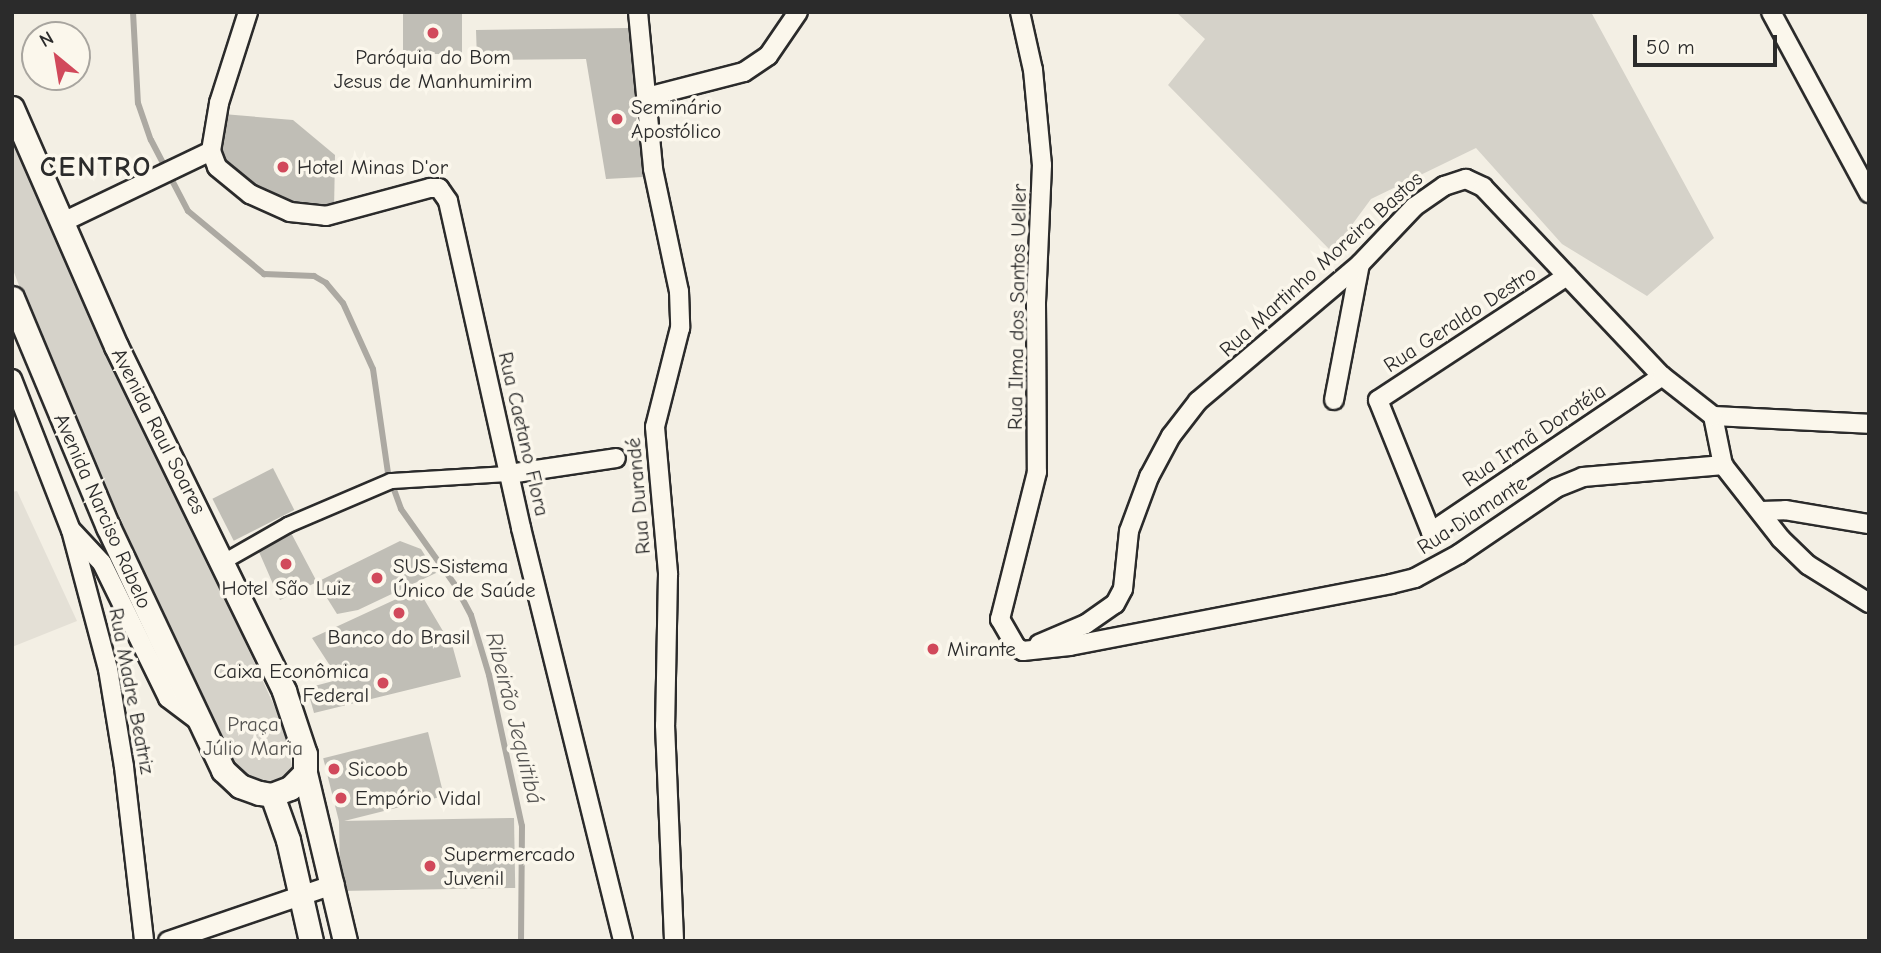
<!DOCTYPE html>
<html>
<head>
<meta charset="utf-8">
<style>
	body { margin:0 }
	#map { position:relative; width:1881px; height:953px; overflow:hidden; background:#f3efe4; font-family:"Comic Neue",sans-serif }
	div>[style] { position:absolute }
	.built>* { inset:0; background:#e4e0d6 }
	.green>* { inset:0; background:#d5d2c9 }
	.stream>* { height:6px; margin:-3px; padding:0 3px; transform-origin:3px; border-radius:3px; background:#aca9a2 }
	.building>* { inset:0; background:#c0beb6; transform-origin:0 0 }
	.roads { filter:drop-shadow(2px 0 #2b2b2b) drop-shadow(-2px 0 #2b2b2b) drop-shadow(0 2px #2b2b2b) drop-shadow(0 -2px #2b2b2b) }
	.pedestrian>* { height:14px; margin:-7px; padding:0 7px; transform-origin:7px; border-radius:7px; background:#fbf7ec }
	.minor>* { height:18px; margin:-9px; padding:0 9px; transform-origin:9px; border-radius:9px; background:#fbf7ec }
	.tertiary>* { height:23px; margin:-11.5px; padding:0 11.5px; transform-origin:11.5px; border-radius:11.5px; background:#fbf7ec }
	.dots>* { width:19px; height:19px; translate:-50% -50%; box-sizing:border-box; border:4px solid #fbf7ec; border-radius:50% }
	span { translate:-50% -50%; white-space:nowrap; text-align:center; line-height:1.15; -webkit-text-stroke:7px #fbf7ec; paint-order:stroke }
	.poi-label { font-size:21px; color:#2b2b2b }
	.left { translate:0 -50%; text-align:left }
	.right { translate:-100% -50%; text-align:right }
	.street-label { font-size:21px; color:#2b2b2b }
	.park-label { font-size:21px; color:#565552 }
	.water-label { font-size:23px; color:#585755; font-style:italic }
	.district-label { font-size:28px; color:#2b2b2b; font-weight:700; letter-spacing:2px }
	.frame { position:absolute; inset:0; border:14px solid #2b2b2b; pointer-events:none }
	.north { position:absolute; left:21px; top:21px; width:70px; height:70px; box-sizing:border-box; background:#fbf7ec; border:2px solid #a8a59f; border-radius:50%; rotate:330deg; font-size:19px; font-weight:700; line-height:28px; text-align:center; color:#2b2b2b }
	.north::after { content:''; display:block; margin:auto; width:24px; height:32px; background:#d1495b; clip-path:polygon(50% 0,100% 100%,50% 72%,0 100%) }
	.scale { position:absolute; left:1633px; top:35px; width:144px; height:32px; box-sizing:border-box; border:4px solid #2b2b2b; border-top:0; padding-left:9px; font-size:21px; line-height:24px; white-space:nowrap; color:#2b2b2b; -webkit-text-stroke:5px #fbf7ec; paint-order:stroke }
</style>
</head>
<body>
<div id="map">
	<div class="built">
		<i style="clip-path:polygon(17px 491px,77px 621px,12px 647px,12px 492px)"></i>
	</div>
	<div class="green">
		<i style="clip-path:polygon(1176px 12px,1591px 12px,1714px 238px,1647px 296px,1562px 244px,1476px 148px,1371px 199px,1332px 252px,1168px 85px,1205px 39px)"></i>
		<i style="clip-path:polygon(12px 133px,283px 725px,294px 775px,268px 794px,238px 781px,35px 328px,12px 267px)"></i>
	</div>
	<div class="stream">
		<i style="left:133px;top:12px;width:91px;rotate:86.9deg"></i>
		<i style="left:138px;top:103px;width:39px;rotate:71deg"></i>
		<i style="left:151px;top:140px;width:80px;rotate:62.5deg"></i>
		<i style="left:188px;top:211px;width:99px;rotate:39.7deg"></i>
		<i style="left:264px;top:274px;width:50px;rotate:2.3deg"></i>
		<i style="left:314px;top:276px;width:14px;rotate:30deg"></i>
		<i style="left:326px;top:283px;width:26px;rotate:50deg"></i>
		<i style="left:343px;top:303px;width:72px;rotate:65.6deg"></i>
		<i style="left:373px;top:369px;width:105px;rotate:81.8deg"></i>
		<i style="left:388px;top:473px;width:38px;rotate:70deg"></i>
		<i style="left:401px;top:509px;width:93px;rotate:54.6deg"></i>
		<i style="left:455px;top:585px;width:34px;rotate:62deg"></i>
		<i style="left:471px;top:615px;width:63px;rotate:73.3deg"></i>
		<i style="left:489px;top:675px;width:155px;rotate:77.7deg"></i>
		<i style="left:522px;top:826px;width:115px;rotate:90.5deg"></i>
	</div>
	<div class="building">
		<i style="left:403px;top:12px;width:59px;height:42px"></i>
		<i style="clip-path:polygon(630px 28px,643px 177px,606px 179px,586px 59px,477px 60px,476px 30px)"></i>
		<i style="clip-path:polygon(223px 114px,293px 120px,335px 155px,334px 211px,297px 207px,258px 189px,225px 161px,219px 151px)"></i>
		<i style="left:273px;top:468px;width:47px;height:68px;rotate:63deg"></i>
		<i style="clip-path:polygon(289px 529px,317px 582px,400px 541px,421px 549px,436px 573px,358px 610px,337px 614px,317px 582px,280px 600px,256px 545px)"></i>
		<i style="clip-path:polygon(418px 589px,453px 648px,461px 677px,314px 713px,307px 688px,371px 671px,338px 678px,312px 638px)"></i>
		<i style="left:428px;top:732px;width:66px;height:108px;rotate:76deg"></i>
		<i style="left:514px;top:818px;width:70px;height:175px;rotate:89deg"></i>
	</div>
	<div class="roads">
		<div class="pedestrian">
			<i style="left:225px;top:561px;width:73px;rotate:-29.7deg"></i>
			<i style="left:288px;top:525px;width:112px;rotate:-23.1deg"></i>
			<i style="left:391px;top:481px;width:118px;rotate:-3.4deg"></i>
		</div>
		<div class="minor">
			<i style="left:638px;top:12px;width:158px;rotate:84.5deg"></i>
			<i style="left:653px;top:169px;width:125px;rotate:78deg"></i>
			<i style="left:679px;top:291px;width:37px;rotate:88deg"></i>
			<i style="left:680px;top:328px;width:102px;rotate:104.2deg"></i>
			<i style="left:655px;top:427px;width:148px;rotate:84.9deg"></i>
			<i style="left:668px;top:574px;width:151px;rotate:91.1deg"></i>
			<i style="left:665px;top:725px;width:216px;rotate:87.6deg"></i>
			<i style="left:1020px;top:12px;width:59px;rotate:77.4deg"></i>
			<i style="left:1033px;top:70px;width:95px;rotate:84.6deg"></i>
			<i style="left:1042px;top:165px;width:137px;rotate:92.5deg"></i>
			<i style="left:1036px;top:302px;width:170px;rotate:89.7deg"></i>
			<i style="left:1037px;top:472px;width:152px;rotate:104.1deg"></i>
			<i style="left:1000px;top:619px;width:32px;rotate:60deg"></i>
			<i style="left:1016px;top:647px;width:8px;rotate:30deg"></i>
			<i style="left:1023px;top:651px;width:47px;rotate:-6.1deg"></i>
			<i style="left:1070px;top:646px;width:327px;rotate:-10.9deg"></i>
			<i style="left:1391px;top:584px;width:25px;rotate:-14deg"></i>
			<i style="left:1415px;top:578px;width:50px;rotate:-28.6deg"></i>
			<i style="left:1459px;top:554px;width:117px;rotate:-34.2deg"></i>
			<i style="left:1556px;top:488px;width:29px;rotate:-22deg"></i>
			<i style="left:1583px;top:477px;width:141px;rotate:-4.9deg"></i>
			<i style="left:1771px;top:12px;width:206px;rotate:61.6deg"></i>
			<i style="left:647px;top:97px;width:100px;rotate:-14.5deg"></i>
			<i style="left:744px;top:72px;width:29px;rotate:-34deg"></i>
			<i style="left:768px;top:56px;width:53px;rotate:-55.7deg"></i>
			<i style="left:211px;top:151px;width:17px;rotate:69deg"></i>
			<i style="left:217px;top:167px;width:43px;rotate:39.3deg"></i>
			<i style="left:250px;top:194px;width:44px;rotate:24.2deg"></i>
			<i style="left:290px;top:212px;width:36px;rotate:6deg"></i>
			<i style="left:326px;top:216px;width:108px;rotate:-15.1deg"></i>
			<i style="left:430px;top:188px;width:9px"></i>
			<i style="left:439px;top:188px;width:16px;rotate:55deg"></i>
			<i style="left:448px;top:201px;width:335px;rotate:77.4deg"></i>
			<i style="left:521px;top:528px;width:425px;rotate:76.1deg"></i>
			<i style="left:211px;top:151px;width:49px;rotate:-80.5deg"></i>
			<i style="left:219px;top:103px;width:96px;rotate:-72.3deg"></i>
			<i style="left:63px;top:222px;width:164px;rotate:-25.6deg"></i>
			<i style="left:1567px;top:276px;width:226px;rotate:146.7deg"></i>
			<i style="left:1378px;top:400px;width:142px;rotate:68.1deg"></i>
			<i style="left:1431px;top:532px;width:279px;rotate:-34deg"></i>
			<i style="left:12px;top:379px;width:162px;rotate:68.7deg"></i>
			<i style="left:71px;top:530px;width:144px;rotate:75.1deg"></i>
			<i style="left:108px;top:669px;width:99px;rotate:80.7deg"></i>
			<i style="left:124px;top:767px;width:175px;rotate:83.4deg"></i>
			<i style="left:1334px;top:400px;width:138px;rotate:-79.2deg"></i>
			<i style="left:1713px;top:416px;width:50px;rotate:78.5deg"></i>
			<i style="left:1723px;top:465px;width:94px;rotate:51.9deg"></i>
			<i style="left:1781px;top:539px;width:37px;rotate:44deg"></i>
			<i style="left:1808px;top:565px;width:72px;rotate:31.9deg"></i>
			<i style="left:1713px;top:416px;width:156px;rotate:2.9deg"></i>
			<i style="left:509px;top:474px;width:108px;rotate:-8.5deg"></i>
			<i style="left:1761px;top:511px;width:24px;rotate:-2deg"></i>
			<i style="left:1785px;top:510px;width:85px;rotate:9.5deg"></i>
			<i style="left:73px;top:532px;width:42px;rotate:46.9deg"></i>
			<i style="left:102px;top:563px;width:150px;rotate:63.9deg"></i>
			<i style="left:168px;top:698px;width:39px;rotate:37deg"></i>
			<i style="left:1039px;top:644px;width:51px;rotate:-23.1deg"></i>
			<i style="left:1086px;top:624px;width:35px;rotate:-35deg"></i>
			<i style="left:1115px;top:604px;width:17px;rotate:-62deg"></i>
			<i style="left:1123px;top:589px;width:58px;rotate:-84.1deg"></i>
			<i style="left:1129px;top:531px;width:58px;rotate:-69.7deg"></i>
			<i style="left:1149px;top:477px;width:47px;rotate:-61.8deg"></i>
			<i style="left:1171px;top:436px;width:44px;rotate:-52.4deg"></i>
			<i style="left:1198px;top:401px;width:212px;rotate:-40.2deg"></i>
			<i style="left:1360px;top:264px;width:79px;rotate:-46.5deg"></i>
			<i style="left:1414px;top:207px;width:37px;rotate:-35deg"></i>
			<i style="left:1444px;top:186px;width:23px;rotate:-18deg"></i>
			<i style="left:1466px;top:179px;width:19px;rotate:25deg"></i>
			<i style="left:1483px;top:187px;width:260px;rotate:46.6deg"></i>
			<i style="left:1662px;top:376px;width:65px;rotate:38.1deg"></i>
			<i style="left:168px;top:941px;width:176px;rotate:-18.8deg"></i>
		</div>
		<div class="tertiary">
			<i style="left:12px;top:108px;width:260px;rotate:66.4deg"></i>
			<i style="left:116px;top:346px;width:384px;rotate:64deg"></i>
			<i style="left:284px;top:691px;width:66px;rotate:71.6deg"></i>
			<i style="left:305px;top:754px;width:19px;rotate:90deg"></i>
			<i style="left:305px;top:773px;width:21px;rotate:135deg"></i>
			<i style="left:290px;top:788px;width:19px;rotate:159deg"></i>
			<i style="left:272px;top:795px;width:13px;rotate:-171deg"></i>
			<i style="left:259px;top:793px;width:20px;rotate:-160deg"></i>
			<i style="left:240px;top:786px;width:23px;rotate:-137deg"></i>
			<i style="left:223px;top:770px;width:269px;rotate:-115.3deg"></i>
			<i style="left:108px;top:527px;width:248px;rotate:-112.7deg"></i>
			<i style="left:305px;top:773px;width:173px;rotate:76.6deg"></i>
			<i style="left:272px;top:795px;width:48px;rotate:70.4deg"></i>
			<i style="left:288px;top:840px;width:104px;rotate:77.2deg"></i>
		</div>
	</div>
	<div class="dots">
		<i style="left:433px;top:33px;background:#d1495b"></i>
		<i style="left:617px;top:119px;background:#d1495b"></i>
		<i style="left:283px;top:167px;background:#d1495b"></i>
		<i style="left:286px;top:564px;background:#d1495b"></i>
		<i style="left:377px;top:578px;background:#d1495b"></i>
		<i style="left:399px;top:613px;background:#d1495b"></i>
		<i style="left:933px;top:649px;background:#d1495b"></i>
		<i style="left:383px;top:683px;background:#d1495b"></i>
		<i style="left:334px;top:769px;background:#d1495b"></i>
		<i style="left:341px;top:798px;background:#d1495b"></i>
		<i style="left:430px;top:866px;background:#d1495b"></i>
	</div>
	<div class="poi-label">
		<span style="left:433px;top:69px">Paróquia do Bom<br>Jesus de Manhumirim</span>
		<span class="left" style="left:631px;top:119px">Seminário<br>Apostólico</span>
		<span class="left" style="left:297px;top:167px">Hotel Minas D'or</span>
		<span class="left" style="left:393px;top:578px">SUS-Sistema<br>Único de Saúde</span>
		<span style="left:286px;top:588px">Hotel São Luiz</span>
		<span style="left:399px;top:637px">Banco do Brasil</span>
		<span class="left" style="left:947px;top:649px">Mirante</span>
		<span class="right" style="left:369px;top:683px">Caixa Econômica<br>Federal</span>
		<span class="left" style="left:348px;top:769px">Sicoob</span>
		<span class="left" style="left:355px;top:798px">Empório Vidal</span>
		<span class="left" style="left:444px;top:866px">Supermercado<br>Juvenil</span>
	</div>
	<div class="street-label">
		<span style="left:1321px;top:264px;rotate:-42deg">Rua Martinho Moreira Bastos</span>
		<span style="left:1017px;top:307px;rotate:-89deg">Rua Ilma dos Santos Ueller</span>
		<span style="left:1460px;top:319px;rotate:-33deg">Rua Geraldo Destro</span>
		<span style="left:159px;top:431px;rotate:63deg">Avenida Raul Soares</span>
		<span style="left:524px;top:434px;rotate:77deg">Rua Caetano Flora</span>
		<span style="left:1534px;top:435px;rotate:-34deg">Rua Irmã Dorotéia</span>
		<span style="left:638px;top:496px;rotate:-95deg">Rua Durandé</span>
		<span style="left:103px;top:511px;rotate:66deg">Avenida Narciso Rabelo</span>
		<span style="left:1472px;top:515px;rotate:-33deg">Rua Diamante</span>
		<span style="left:132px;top:691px;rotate:79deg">Rua Madre Beatriz</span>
	</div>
	<div class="park-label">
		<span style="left:253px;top:736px">Praça<br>Júlio Maria</span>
	</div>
	<div class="water-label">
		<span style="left:514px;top:718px;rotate:76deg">Ribeirão Jequitibá</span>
	</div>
	<div class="district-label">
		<span style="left:96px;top:167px">CENTRO</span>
	</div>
	<div class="frame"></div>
	<div class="north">N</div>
	<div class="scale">50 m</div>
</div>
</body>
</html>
